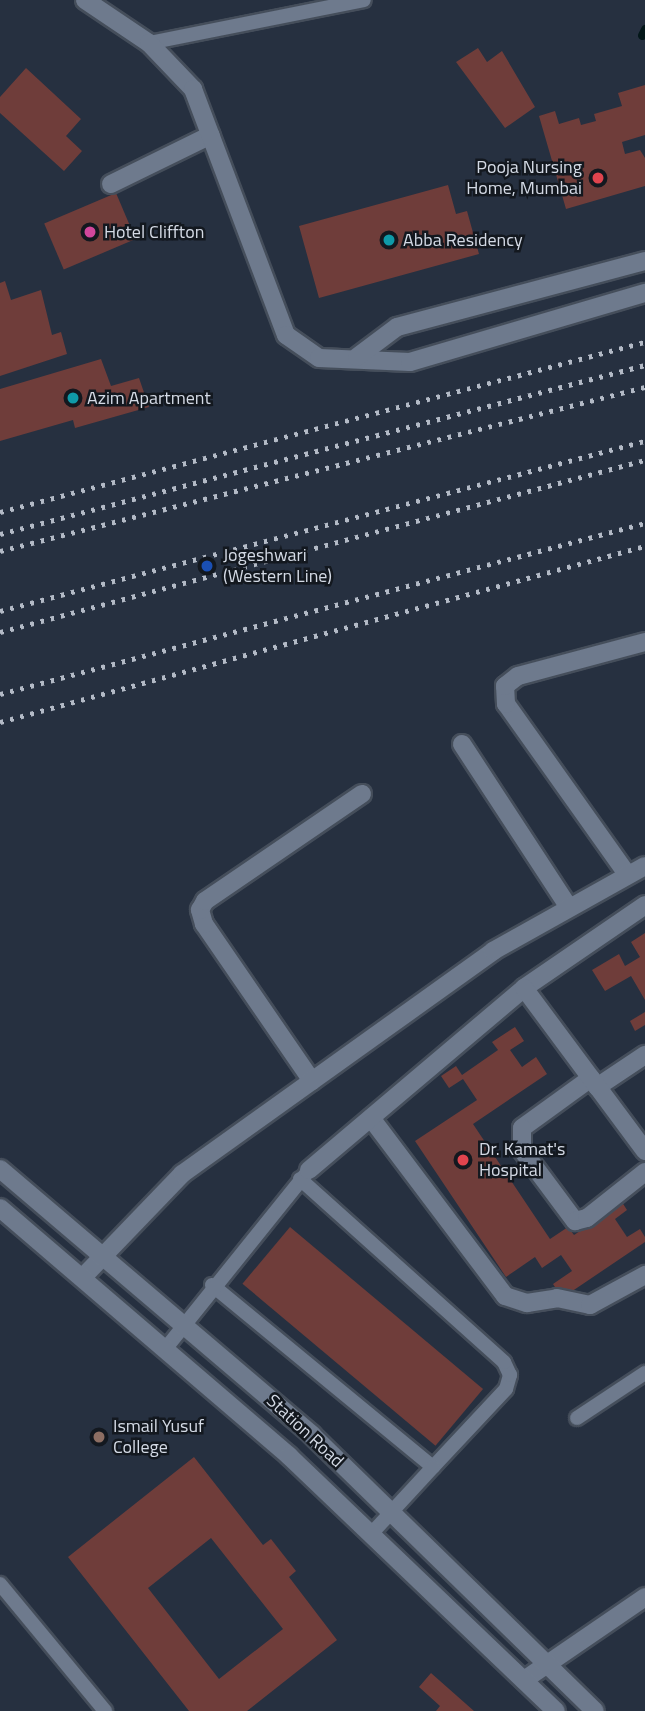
<!DOCTYPE html>
<html>
<head>
<meta charset="utf-8">
<style>
	body { margin:0 }
	#map { position:relative; width:645px; height:1711px; overflow:hidden; background:#263040; font-family:"Titillium Web",sans-serif }
	div>[style] { position:absolute }
	.stream>* { height:9px; margin:-4.5px; padding:0 4.5px; transform-origin:4.5px; border-radius:4.5px; background:#031719 }
	.building>* { inset:0; background:#6f3d3a; transform-origin:0 0 }
	.roads { filter:drop-shadow(2px 0 #454e5b) drop-shadow(-2px 0 #454e5b) drop-shadow(0 2px #454e5b) drop-shadow(0 -2px #454e5b) }
	.lane>* { height:14px; margin:-7px; padding:0 7px; transform-origin:7px; border-radius:7px; background:#6e7a8d }
	.street>* { height:18px; margin:-9px; padding:0 9px; transform-origin:9px; border-radius:9px; background:#6e7a8d }
	.secondary>* { height:18px; margin:-9px; padding:0 9px; transform-origin:9px; border-radius:9px; background:#6e7a8d }
	.rail>* { height:5px; margin-top:-2.5px; transform-origin:0; background:repeating-linear-gradient(90deg,#b3bac6 0 3.5px,transparent 0 10.5px) }
	.dots>* { width:19px; height:19px; translate:-50% -50%; box-sizing:border-box; border:4px solid #13181f; border-radius:50% }
	span { translate:-50% -50%; white-space:nowrap; text-align:center; line-height:1.15; -webkit-text-stroke:5px #13181f; paint-order:stroke }
	.poi-label { font-size:18px; color:#d4dae5 }
	.right { translate:-100% -50%; text-align:right }
	.left { translate:0 -50%; text-align:left }
	.street-label { font-size:18px; color:#d4dae5 }
</style>
</head>
<body>
<div id="map">
	<div class="stream">
		<i style="left:642px;top:35px;width:7px;rotate:-63deg"></i>
	</div>
	<div class="building">
		<i style="clip-path:polygon(478px 48px,487px 62px,502px 51px,535px 107px,505px 128px,456px 62px)"></i>
		<i style="clip-path:polygon(26px 68px,81px 119px,66px 136px,82px 151px,64px 171px,0 113px,0 97px)"></i>
		<i style="clip-path:polygon(645px 85px,645px 135px,622px 142px,625px 154px,640px 150px,645px 158px,645px 186px,566px 209px,539px 116px,555px 111px,559px 124px,579px 118px,581px 125px,596px 121px,594px 114px,622px 106px,618px 93px)"></i>
		<i style="clip-path:polygon(448px 185px,456px 214px,467px 211px,479px 254px,319px 298px,299px 226px)"></i>
		<i style="left:116px;top:193px;width:50px;height:78px;rotate:67deg"></i>
		<i style="clip-path:polygon(5px 281px,11px 300px,41px 290px,52px 335px,61px 332px,67px 354px,0 376px,0 283px)"></i>
		<i style="clip-path:polygon(101px 359px,111px 386px,139px 378px,149px 407px,75px 428px,73px 420px,0 441px,0 389px)"></i>
		<i style="clip-path:polygon(645px 933px,645px 1000px,631px 976px,605px 991px,592px 970px,619px 954px,625px 966px,640px 957px,631px 942px)"></i>
		<i style="clip-path:polygon(645px 1012px,645px 1025px,635px 1031px,630px 1021px)"></i>
		<i style="clip-path:polygon(515px 1027px,524px 1041px,510px 1050px,522px 1067px,536px 1057px,547px 1074px,473px 1124px,550px 1239px,568px 1227px,574px 1235px,601px 1217px,618px 1196px,627px 1210px,615px 1219px,627px 1237px,640px 1229px,645px 1237px,645px 1242px,562px 1298px,553px 1284px,572px 1271px,561px 1255px,542px 1268px,535px 1257px,506px 1277px,415px 1141px,477px 1100px,463px 1079px,449px 1088px,441px 1076px,456px 1066px,462px 1075px,498px 1050px,492px 1042px)"></i>
		<i style="left:290px;top:1227px;width:252px;height:74px;rotate:40deg"></i>
		<i style="clip-path:polygon(evenodd,194px 1457px,263px 1545px,271px 1539px,296px 1571px,289px 1577px,337px 1640px,247px 1711px,189px 1711px,68px 1557px,194px 1457px,211px 1538px,283px 1629px,219px 1679px,148px 1588px,211px 1538px)"></i>
		<i style="clip-path:polygon(431px 1673px,474px 1711px,436px 1711px,440px 1706px,419px 1687px)"></i>
	</div>
	<div class="roads">
		<div class="lane">
			<i style="left:149px;top:43px;width:219px;rotate:-11.3deg"></i>
			<i style="left:212px;top:1285px;width:286px;rotate:39.5deg"></i>
			<i style="left:433px;top:1467px;width:107px;rotate:-46.9deg"></i>
			<i style="left:506px;top:1389px;width:15px;rotate:-74deg"></i>
			<i style="left:510px;top:1375px;width:14px;rotate:-115deg"></i>
			<i style="left:504px;top:1362px;width:274px;rotate:-138.1deg"></i>
			<i style="left:166px;top:1348px;width:223px;rotate:-51.2deg"></i>
			<i style="left:577px;top:1418px;width:82px;rotate:-33.5deg"></i>
			<i style="left:371px;top:1534px;width:91px;rotate:-47.2deg"></i>
			<i style="left:0;top:1584px;width:165px;rotate:50.4deg"></i>
		</div>
		<div class="street">
			<i style="left:111px;top:184px;width:111px;rotate:-26.1deg"></i>
			<i style="left:462px;top:744px;width:194px;rotate:56.8deg"></i>
			<i style="left:627px;top:874px;width:209px;rotate:-125.4deg"></i>
			<i style="left:506px;top:704px;width:18px;rotate:-93deg"></i>
			<i style="left:505px;top:686px;width:16px;rotate:-38deg"></i>
			<i style="left:518px;top:676px;width:131px;rotate:-15deg"></i>
			<i style="left:524px;top:988px;width:147px;rotate:-34.4deg"></i>
			<i style="left:591px;top:1078px;width:85px;rotate:144.1deg"></i>
			<i style="left:522px;top:1128px;width:22px;rotate:90deg"></i>
			<i style="left:522px;top:1150px;width:89px;rotate:53.3deg"></i>
			<i style="left:575px;top:1221px;width:12px;rotate:-14deg"></i>
			<i style="left:587px;top:1218px;width:74px;rotate:-38.4deg"></i>
			<i style="left:312px;top:1081px;width:191px;rotate:-124.5deg"></i>
			<i style="left:204px;top:924px;width:15px;rotate:-106deg"></i>
			<i style="left:200px;top:910px;width:10px;rotate:-61deg"></i>
			<i style="left:205px;top:901px;width:190px;rotate:-34.3deg"></i>
			<i style="left:597px;top:1087px;width:58px;rotate:-33.7deg"></i>
			<i style="left:371px;top:1118px;width:223px;rotate:53deg"></i>
			<i style="left:505px;top:1296px;width:23px;rotate:18deg"></i>
			<i style="left:527px;top:1303px;width:30px;rotate:-9deg"></i>
			<i style="left:557px;top:1298px;width:34px;rotate:12deg"></i>
			<i style="left:590px;top:1305px;width:63px;rotate:-28.6deg"></i>
			<i style="left:309px;top:1170px;width:282px;rotate:-40.2deg"></i>
			<i style="left:524px;top:988px;width:203px;rotate:53.4deg"></i>
			<i style="left:83px;top:1277px;width:143px;rotate:-46.1deg"></i>
			<i style="left:182px;top:1174px;width:383px;rotate:-35.6deg"></i>
			<i style="left:493px;top:951px;width:174px;rotate:-29.2deg"></i>
			<i style="left:524px;top:1680px;width:147px;rotate:-34.4deg"></i>
		</div>
		<div class="secondary">
			<i style="left:85px;top:0;width:77px;rotate:33.9deg"></i>
			<i style="left:149px;top:43px;width:64px;rotate:46.3deg"></i>
			<i style="left:193px;top:89px;width:263px;rotate:69.3deg"></i>
			<i style="left:286px;top:335px;width:40px;rotate:34.9deg"></i>
			<i style="left:319px;top:358px;width:91px;rotate:2.5deg"></i>
			<i style="left:410px;top:362px;width:245px;rotate:-16.4deg"></i>
			<i style="left:357px;top:357px;width:50px;rotate:-36.9deg"></i>
			<i style="left:397px;top:327px;width:257px;rotate:-14.9deg"></i>
			<i style="left:0;top:1169px;width:410px;rotate:40.4deg"></i>
			<i style="left:312px;top:1435px;width:395px;rotate:44.3deg"></i>
			<i style="left:0;top:1208px;width:381px;rotate:40.6deg"></i>
			<i style="left:289px;top:1456px;width:369px;rotate:43.7deg"></i>
		</div>
	</div>
	<div class="rail">
		<i style="left:0;top:512px;width:667px;rotate:-14.77deg"></i>
		<i style="left:0;top:534px;width:667px;rotate:-14.68deg"></i>
		<i style="left:0;top:551px;width:666px;rotate:-14.27deg"></i>
		<i style="left:0;top:611px;width:667px;rotate:-14.77deg"></i>
		<i style="left:0;top:632px;width:668px;rotate:-14.93deg"></i>
		<i style="left:0;top:694px;width:667px;rotate:-14.85deg"></i>
		<i style="left:0;top:722px;width:669px;rotate:-15.26deg"></i>
	</div>
	<div class="dots">
		<i style="left:598px;top:178px;background:#e0444e"></i>
		<i style="left:90px;top:232px;background:#d1479c"></i>
		<i style="left:389px;top:240px;background:#0f9aa8"></i>
		<i style="left:73px;top:398px;background:#0f9aa8"></i>
		<i style="left:207px;top:566px;background:#1a4fb4"></i>
		<i style="left:463px;top:1160px;background:#e0444e"></i>
		<i style="left:99px;top:1437px;background:#8d6e63"></i>
	</div>
	<div class="poi-label">
		<span class="right" style="left:582px;top:178px">Pooja Nursing<br>Home, Mumbai</span>
		<span class="left" style="left:104px;top:232px">Hotel Cliffton</span>
		<span class="left" style="left:403px;top:240px">Abba Residency</span>
		<span class="left" style="left:87px;top:398px">Azim Apartment</span>
		<span class="left" style="left:223px;top:566px">Jogeshwari<br>(Western Line)</span>
		<span class="left" style="left:479px;top:1160px">Dr. Kamat's<br>Hospital</span>
		<span class="left" style="left:113px;top:1437px">Ismail Yusuf<br>College</span>
	</div>
	<div class="street-label">
		<span style="left:305px;top:1431px;rotate:43deg">Station Road</span>
	</div>
</div>
</body>
</html>
